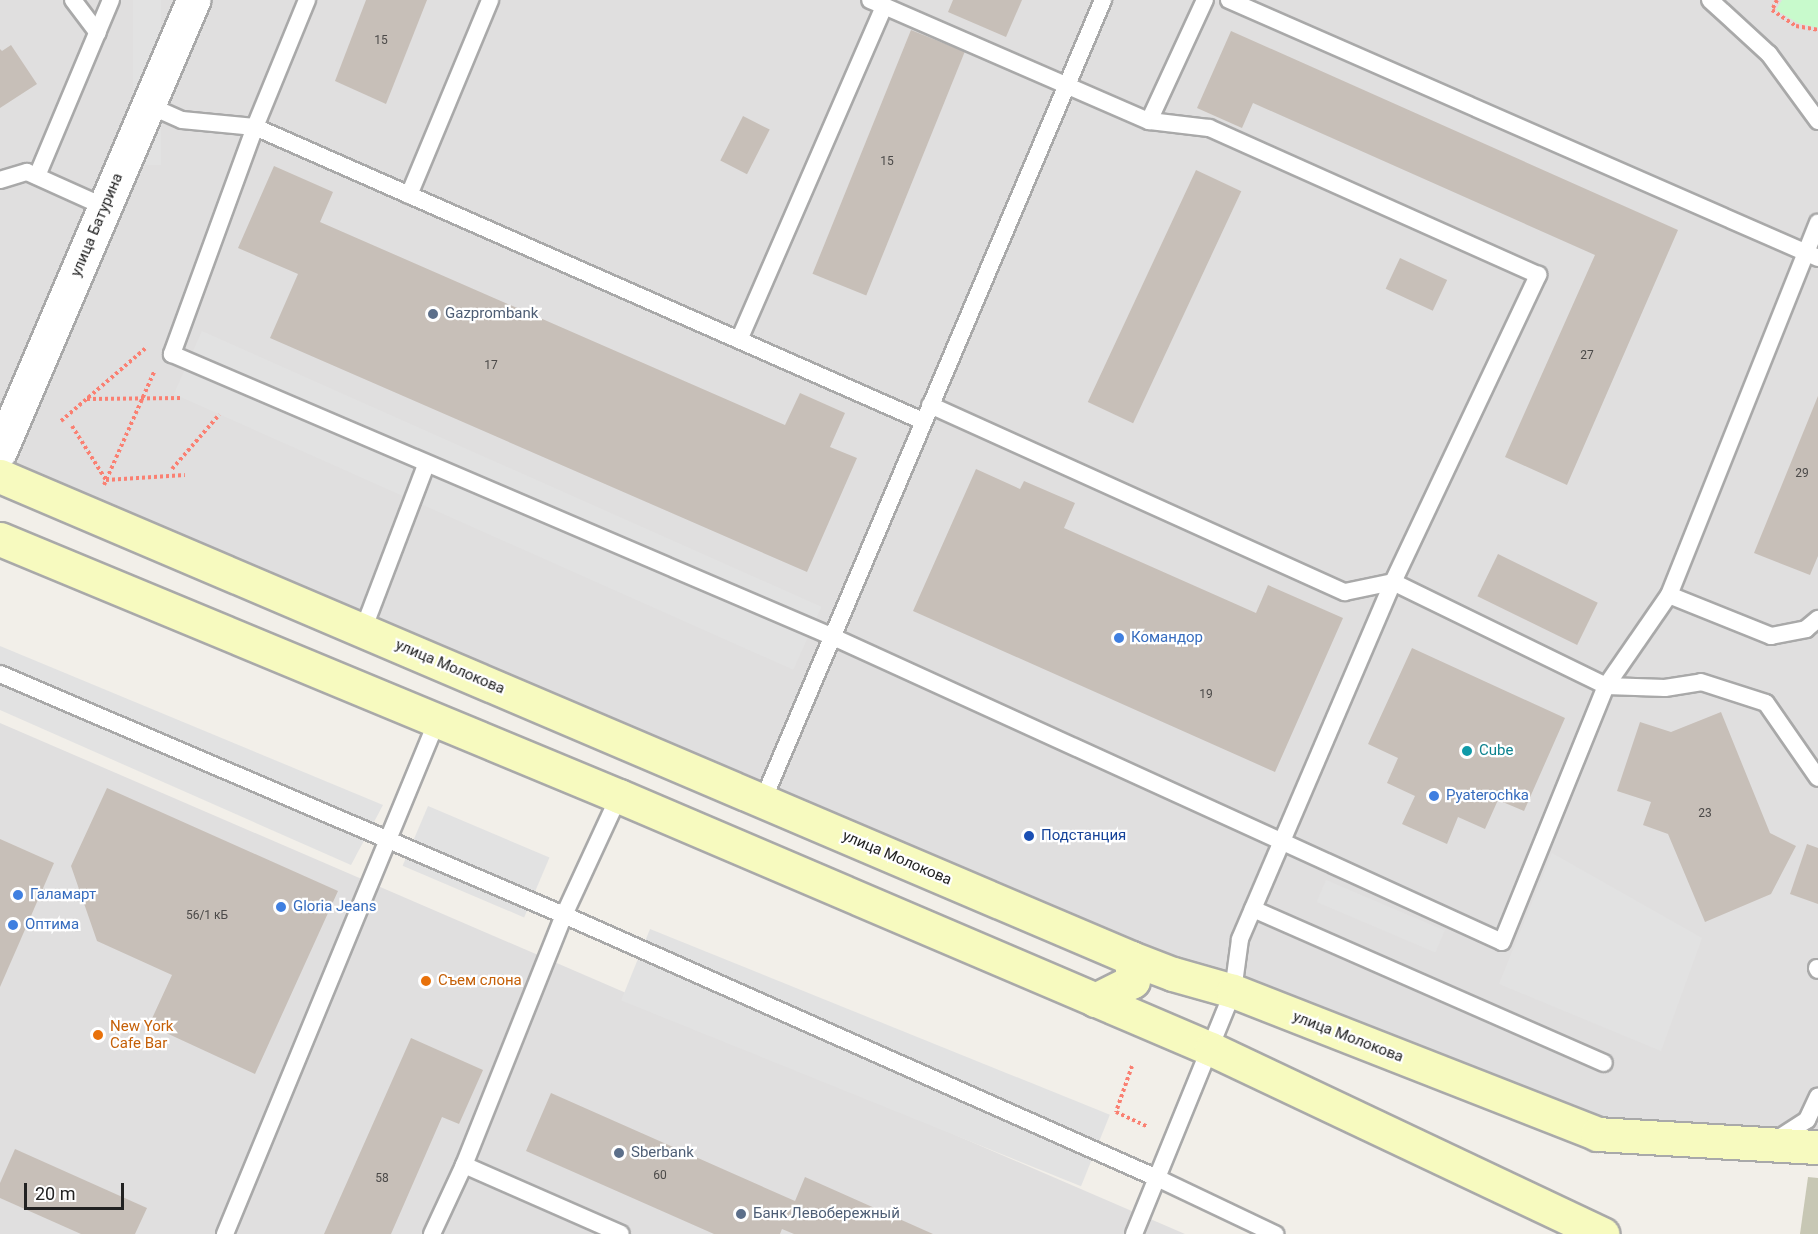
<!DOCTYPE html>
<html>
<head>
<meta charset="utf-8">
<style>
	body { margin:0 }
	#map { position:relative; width:1818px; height:1234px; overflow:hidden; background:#f2efe9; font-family:Roboto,sans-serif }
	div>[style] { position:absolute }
	.residential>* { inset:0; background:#e0dfdf }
	.construction>* { inset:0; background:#c7c7b4 }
	.park>* { inset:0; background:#c8facc }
	.parking>* { inset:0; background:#e2e2e2; transform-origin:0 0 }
	.building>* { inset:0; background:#c7bfb8; transform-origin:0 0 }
	.path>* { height:4px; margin-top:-2px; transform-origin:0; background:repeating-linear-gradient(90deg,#fa8072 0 3px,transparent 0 6px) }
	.roads { filter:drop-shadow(2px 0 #a9a9a9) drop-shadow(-2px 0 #a9a9a9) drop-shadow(0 2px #a9a9a9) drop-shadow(0 -2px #a9a9a9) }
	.service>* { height:16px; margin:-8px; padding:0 8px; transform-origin:8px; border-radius:8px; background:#fff }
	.tertiary>* { height:33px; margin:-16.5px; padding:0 16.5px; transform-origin:16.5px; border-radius:16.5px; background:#fff }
	.secondary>* { height:33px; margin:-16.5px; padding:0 16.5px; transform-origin:16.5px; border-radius:16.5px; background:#f7fabf }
	.dots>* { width:16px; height:16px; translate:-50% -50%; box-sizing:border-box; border:3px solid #fff; border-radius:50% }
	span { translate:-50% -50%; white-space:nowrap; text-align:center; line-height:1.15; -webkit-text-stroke:4.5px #fff; paint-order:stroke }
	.number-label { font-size:12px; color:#4b4948 }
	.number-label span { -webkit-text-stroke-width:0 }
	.street-label { font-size:15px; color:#222 }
	.service-label { font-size:15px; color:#4e5e75 }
	.left { translate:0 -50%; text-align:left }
	.shop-label { font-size:15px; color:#366cbe }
	.culture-label { font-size:15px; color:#0d838f }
	.transit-label { font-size:15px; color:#164399 }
	.food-label { font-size:15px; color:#c56008 }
	.scale { position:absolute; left:24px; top:1183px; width:100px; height:27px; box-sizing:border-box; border:3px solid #222; border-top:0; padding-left:8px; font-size:18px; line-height:21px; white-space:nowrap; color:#222; -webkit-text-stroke:4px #fff; paint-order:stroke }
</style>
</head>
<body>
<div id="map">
	<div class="residential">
		<i style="clip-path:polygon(0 0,1818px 0,1818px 1147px,1597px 1134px,0 476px)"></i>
		<i style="clip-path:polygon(0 723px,1185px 1234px,0 1234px)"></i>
	</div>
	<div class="construction">
		<i style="clip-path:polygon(1808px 1177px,1818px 1178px,1818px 1234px,1800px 1234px)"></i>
	</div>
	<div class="park">
		<i style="clip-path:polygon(1782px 0,1818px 0,1818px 28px,1798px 23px,1776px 10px)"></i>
	</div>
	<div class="parking">
		<i style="left:133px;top:0;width:28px;height:165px"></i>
		<i style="left:202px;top:331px;width:678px;height:69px;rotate:24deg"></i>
		<i style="clip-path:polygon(0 646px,383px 805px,351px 865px,0 710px)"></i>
		<i style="left:428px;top:806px;width:132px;height:65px;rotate:23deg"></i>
		<i style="clip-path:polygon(1552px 853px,1702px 938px,1661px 1051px,1499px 984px)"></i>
		<i style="left:1326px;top:880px;width:129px;height:24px;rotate:23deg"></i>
		<i style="left:650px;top:929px;width:496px;height:77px;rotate:22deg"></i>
	</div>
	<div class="building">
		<i style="clip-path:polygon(366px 0,427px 0,386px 104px,335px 81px)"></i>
		<i style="clip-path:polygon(953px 0,1022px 0,1006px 37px,948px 12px)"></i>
		<i style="left:911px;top:30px;width:58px;height:263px;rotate:22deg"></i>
		<i style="clip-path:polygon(1231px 31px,1678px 230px,1567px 485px,1505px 457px,1595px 255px,1253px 103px,1242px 128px,1197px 108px)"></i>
		<i style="clip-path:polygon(11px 45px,37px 84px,0 108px,0 49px,2px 51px)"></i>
		<i style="left:743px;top:116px;width:30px;height:50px;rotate:27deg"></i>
		<i style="clip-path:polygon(274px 166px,333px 192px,320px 222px,785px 425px,800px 393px,845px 413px,830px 447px,857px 458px,807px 572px,270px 338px,298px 274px,238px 248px)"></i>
		<i style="left:1196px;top:170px;width:50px;height:256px;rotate:25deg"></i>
		<i style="left:1400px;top:258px;width:52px;height:34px;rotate:25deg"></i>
		<i style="clip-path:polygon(1818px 396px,1818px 556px,1810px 575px,1754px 553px)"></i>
		<i style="clip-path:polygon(976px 469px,1020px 489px,1024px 481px,1075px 503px,1064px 528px,1256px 613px,1268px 585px,1343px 618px,1275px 772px,913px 611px)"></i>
		<i style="left:1498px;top:554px;width:111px;height:47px;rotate:26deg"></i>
		<i style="clip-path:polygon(1412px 648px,1565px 718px,1524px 811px,1498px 800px,1485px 829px,1458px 817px,1447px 844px,1402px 824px,1415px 796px,1387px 783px,1398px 758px,1368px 744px)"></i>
		<i style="clip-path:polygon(1721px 712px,1770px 833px,1796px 846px,1771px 894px,1705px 922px,1668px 834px,1643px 825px,1651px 802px,1617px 791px,1640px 722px,1671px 732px)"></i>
		<i style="clip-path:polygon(107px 788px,338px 891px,255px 1074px,149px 1025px,172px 975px,97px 941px,71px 866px)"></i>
		<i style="clip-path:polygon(0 839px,54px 863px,0 987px)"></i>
		<i style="clip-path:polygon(1807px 844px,1818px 848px,1818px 904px,1790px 894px)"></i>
		<i style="clip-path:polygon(411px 1038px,483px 1070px,459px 1124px,442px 1117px,391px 1234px,324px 1234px)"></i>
		<i style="clip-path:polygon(551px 1093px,795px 1201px,805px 1177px,933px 1234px,794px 1234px,782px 1229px,780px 1234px,714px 1234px,526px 1151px)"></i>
		<i style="clip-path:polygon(15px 1149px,147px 1208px,135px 1234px,81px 1234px,0 1198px,0 1183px)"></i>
	</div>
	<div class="path">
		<i style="left:1777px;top:0;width:11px;rotate:117deg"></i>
		<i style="left:1772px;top:10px;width:29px;rotate:34deg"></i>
		<i style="left:1796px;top:26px;width:22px;rotate:10deg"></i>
		<i style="left:87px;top:399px;width:95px;rotate:-0.6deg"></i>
		<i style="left:61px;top:421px;width:113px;rotate:-40.7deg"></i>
		<i style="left:72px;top:426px;width:64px;rotate:57.8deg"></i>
		<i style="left:106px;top:480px;width:79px;rotate:-3.6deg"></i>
		<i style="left:172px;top:469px;width:72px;rotate:-49deg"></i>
		<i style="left:104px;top:485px;width:124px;rotate:-66.1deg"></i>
		<i style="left:1132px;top:1066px;width:49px;rotate:109.2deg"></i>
		<i style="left:1116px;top:1112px;width:35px;rotate:25deg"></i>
	</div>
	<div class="roads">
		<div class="service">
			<i style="left:73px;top:0;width:41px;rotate:52.9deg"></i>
			<i style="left:307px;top:0;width:137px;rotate:112.3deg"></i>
			<i style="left:255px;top:127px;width:242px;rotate:110.1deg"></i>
			<i style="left:172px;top:354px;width:717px;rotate:23.17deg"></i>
			<i style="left:831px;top:636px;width:737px;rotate:24.51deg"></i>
			<i style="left:1502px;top:942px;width:276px;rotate:-67.9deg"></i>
			<i style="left:1606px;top:686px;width:111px;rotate:-55.3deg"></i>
			<i style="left:1669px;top:595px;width:401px;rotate:-68.2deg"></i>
			<i style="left:1229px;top:0;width:643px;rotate:23.65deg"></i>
			<i style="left:1710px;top:0;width:80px;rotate:42.5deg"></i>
			<i style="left:1769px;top:54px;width:83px;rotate:53.8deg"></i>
			<i style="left:884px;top:6px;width:289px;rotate:23.5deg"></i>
			<i style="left:1149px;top:121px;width:133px;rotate:-65.2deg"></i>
			<i style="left:148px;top:105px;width:37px;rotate:24deg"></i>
			<i style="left:182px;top:120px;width:73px;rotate:5.5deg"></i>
			<i style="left:255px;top:127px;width:730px;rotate:23.76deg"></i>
			<i style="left:37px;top:176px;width:191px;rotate:-67.2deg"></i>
			<i style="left:0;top:180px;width:28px;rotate:-17deg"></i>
			<i style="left:27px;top:172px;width:85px;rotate:24.2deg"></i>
			<i style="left:409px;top:195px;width:211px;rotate:-67.4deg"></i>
			<i style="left:739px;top:340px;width:364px;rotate:-66.5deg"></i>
			<i style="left:884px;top:6px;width:15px;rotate:-157deg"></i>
			<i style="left:930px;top:405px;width:455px;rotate:24.3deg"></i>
			<i style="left:1345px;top:592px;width:49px;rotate:-11.8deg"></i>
			<i style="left:1393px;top:582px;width:237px;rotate:26deg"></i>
			<i style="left:1606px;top:686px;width:59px;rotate:1.9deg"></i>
			<i style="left:1665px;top:688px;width:36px;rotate:-9deg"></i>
			<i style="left:1701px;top:682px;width:68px;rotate:17.9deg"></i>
			<i style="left:1766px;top:703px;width:91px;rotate:55.3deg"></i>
			<i style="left:1669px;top:595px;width:110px;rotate:21.9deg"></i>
			<i style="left:1771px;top:636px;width:36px;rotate:-11deg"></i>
			<i style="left:1806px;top:629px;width:16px;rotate:-40deg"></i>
			<i style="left:363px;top:630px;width:177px;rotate:-69.1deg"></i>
			<i style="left:0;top:674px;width:613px;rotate:23.14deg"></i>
			<i style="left:564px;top:915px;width:649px;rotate:23.92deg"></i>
			<i style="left:1157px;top:1178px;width:131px;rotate:25.4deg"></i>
			<i style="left:763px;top:800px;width:869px;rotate:-66.97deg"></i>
			<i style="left:1253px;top:909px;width:383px;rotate:23.7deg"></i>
			<i style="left:1817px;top:968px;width:2px;rotate:63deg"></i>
			<i style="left:1776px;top:1140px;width:37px;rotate:-33deg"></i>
			<i style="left:1807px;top:1120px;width:26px;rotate:-65deg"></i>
			<i style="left:464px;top:1165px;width:171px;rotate:23.7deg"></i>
			<i style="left:225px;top:1234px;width:555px;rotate:-67.55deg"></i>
			<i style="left:432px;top:1234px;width:76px;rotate:-65.1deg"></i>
			<i style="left:464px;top:1165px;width:269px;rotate:-68.2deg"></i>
			<i style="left:564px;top:915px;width:131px;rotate:-65.2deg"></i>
			<i style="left:1134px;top:1234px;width:262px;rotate:-67.8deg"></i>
			<i style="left:1233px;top:991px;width:52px;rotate:-82.3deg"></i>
			<i style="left:1240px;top:939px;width:388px;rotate:-66.8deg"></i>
			<i style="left:1393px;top:582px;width:340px;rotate:-64.7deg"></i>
			<i style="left:1538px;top:275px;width:360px;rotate:-155.9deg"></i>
			<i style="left:1209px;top:128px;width:60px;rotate:-173.3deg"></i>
		</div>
		<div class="tertiary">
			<i style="left:0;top:451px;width:491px;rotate:-66.8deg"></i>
		</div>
		<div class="secondary">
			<i style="left:0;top:476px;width:1229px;rotate:23.08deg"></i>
			<i style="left:1131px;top:958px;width:45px;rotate:20.9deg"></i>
			<i style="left:1173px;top:974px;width:62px;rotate:15.8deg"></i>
			<i style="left:1233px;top:991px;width:391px;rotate:21.4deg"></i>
			<i style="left:1597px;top:1134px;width:221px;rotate:3.4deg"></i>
			<i style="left:0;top:539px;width:670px;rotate:22.55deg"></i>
			<i style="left:619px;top:796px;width:644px;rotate:23.14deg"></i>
			<i style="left:1211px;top:1049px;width:433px;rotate:25.3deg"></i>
			<i style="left:1095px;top:1000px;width:42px;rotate:-26.6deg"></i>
			<i style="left:1133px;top:981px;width:23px;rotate:-95deg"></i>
		</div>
	</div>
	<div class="dots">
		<i style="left:433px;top:314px;background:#5c6f8a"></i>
		<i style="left:1119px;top:638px;background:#3f7fe0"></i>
		<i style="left:1467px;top:751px;background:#0f9aa8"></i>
		<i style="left:1434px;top:796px;background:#3f7fe0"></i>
		<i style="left:1029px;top:836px;background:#1a4fb4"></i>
		<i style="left:18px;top:895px;background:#3f7fe0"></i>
		<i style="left:281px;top:907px;background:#3f7fe0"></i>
		<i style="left:13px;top:925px;background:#3f7fe0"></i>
		<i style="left:426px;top:981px;background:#e8710a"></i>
		<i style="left:98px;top:1035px;background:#e8710a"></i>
		<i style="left:619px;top:1153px;background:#5c6f8a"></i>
		<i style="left:741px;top:1214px;background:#5c6f8a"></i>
	</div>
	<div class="number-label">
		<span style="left:381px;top:41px">15</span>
		<span style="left:887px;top:162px">15</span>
		<span style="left:1587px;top:356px">27</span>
		<span style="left:491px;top:366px">17</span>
		<span style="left:1802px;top:474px">29</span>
		<span style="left:1206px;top:695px">19</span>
		<span style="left:1705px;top:814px">23</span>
		<span style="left:207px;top:916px">56/1 кБ</span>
		<span style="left:660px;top:1176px">60</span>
		<span style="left:382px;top:1179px">58</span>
	</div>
	<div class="street-label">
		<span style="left:97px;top:225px;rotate:-67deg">улица Батурина</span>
		<span style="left:450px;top:667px;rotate:23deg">улица Молокова</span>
		<span style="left:897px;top:858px;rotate:23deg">улица Молокова</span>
		<span style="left:1348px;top:1037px;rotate:21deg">улица Молокова</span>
	</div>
	<div class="service-label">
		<span class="left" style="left:445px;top:314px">Gazprombank</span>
		<span class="left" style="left:631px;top:1153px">Sberbank</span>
		<span class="left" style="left:753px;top:1214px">Банк Левобережный</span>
	</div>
	<div class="shop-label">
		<span class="left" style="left:1131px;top:638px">Командор</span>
		<span class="left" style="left:1446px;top:796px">Pyaterochka</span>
		<span class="left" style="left:30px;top:895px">Галамарт</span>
		<span class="left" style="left:293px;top:907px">Gloria Jeans</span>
		<span class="left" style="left:25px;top:925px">Оптима</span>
	</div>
	<div class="culture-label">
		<span class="left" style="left:1479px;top:751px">Cube</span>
	</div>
	<div class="transit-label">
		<span class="left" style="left:1041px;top:836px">Подстанция</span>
	</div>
	<div class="food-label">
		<span class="left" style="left:438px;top:981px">Съем слона</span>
		<span class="left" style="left:110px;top:1035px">New York<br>Cafe Bar</span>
	</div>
	<div class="scale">20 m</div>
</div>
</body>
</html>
